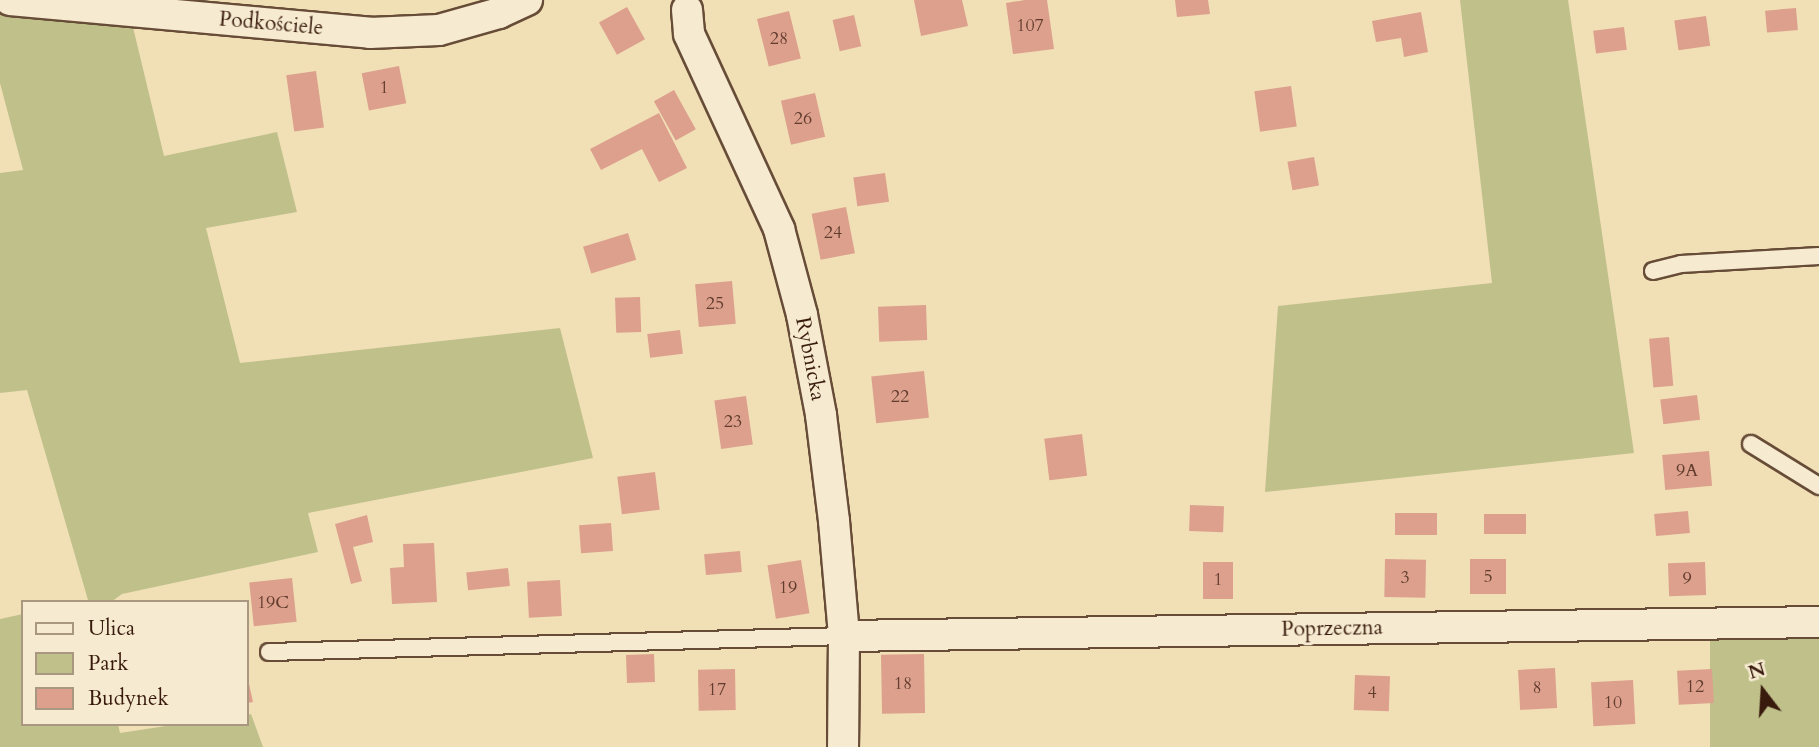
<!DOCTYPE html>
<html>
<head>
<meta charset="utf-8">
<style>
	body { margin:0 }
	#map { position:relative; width:1819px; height:747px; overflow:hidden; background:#f1dfb6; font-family:Cardo,serif }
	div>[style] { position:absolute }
	.green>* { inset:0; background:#bfc08a; transform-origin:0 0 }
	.building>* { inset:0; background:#dca08d; transform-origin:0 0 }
	.roads { filter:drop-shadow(2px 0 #674c37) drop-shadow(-2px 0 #674c37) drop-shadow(0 2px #674c37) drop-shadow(0 -2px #674c37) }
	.service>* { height:16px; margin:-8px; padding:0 8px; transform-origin:8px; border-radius:8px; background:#f6ead0 }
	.minor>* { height:30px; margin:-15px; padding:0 15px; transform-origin:15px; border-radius:15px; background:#f6ead0 }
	span { translate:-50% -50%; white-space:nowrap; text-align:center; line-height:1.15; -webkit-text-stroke:6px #f6ead0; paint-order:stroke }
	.number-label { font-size:18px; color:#623c2d }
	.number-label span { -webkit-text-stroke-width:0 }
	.street-label { font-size:21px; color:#391b0d }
	.legend { position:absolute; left:21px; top:600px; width:228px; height:126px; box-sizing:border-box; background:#f6ead0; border:2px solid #aa9782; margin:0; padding:9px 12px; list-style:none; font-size:21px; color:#391b0d }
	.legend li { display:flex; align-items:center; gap:14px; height:35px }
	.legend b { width:35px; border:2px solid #aa9782 }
	.north { position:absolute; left:1728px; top:656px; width:70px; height:70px; -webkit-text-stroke:5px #f6ead0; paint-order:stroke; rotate:343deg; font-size:19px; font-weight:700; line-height:28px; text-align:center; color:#391b0d }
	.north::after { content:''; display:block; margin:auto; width:24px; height:32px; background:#391b0d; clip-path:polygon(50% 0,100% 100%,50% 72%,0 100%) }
</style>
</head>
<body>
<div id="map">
	<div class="green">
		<i style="clip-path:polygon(1460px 0,1568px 0,1634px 453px,1265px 492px,1278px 306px,1492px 283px)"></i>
		<i style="clip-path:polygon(0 5px,131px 19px,164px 156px,277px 132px,297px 212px,206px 228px,240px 363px,560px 328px,593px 458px,308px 513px,318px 552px,122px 594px,111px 602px,83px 602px,88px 600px,27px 390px,0 393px,0 173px,23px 170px,0 83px)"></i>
		<i style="clip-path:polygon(23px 614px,23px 724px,118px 724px,120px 733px,179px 724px,247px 724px,247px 715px,251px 714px,263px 747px,0 747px,0 619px)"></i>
		<i style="left:1819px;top:636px;width:111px;height:109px;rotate:90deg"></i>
	</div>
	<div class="building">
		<i style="clip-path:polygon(914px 0,962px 0,968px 26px,921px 36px)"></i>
		<i style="clip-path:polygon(1025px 0,1047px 0,1054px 49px,1013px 54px,1006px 3px)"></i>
		<i style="clip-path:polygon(1175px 0,1208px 0,1210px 14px,1177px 17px)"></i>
		<i style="left:627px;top:7px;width:37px;height:32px;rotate:61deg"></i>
		<i style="left:1796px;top:8px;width:22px;height:31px;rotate:85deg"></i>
		<i style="left:789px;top:11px;width:49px;height:33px;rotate:76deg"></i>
		<i style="clip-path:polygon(1421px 12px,1428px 52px,1404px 57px,1401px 38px,1376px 42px,1372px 21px)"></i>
		<i style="left:854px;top:15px;width:32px;height:22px;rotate:77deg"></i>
		<i style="left:1706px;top:16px;width:30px;height:32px;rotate:82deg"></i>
		<i style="left:1624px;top:27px;width:23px;height:31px;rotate:83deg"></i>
		<i style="left:399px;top:66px;width:38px;height:38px;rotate:79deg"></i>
		<i style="left:316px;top:71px;width:57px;height:30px;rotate:82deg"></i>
		<i style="left:1291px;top:86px;width:41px;height:37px;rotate:82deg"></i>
		<i style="left:674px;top:90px;width:45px;height:23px;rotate:61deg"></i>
		<i style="left:815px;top:93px;width:45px;height:35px;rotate:77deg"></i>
		<i style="clip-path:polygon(659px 113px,687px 168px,659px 182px,642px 149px,601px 170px,590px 149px)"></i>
		<i style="left:1314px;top:157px;width:29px;height:27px;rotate:80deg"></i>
		<i style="left:885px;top:173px;width:29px;height:32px;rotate:82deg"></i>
		<i style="left:846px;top:207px;width:47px;height:35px;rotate:79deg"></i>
		<i style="left:628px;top:233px;width:28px;height:47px;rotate:73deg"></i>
		<i style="left:732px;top:281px;width:43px;height:37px;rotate:85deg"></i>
		<i style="left:640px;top:297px;width:35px;height:25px;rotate:88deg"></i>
		<i style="left:926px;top:305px;width:35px;height:48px;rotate:88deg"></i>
		<i style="left:680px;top:330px;width:24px;height:33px;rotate:83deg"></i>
		<i style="left:1669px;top:337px;width:49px;height:20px;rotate:85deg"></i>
		<i style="left:924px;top:371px;width:47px;height:53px;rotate:84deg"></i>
		<i style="left:1697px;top:395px;width:25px;height:37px;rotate:83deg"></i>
		<i style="left:746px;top:396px;width:49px;height:32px;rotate:82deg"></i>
		<i style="left:1082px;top:434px;width:42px;height:38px;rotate:83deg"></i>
		<i style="left:1709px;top:451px;width:35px;height:47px;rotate:85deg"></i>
		<i style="left:655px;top:472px;width:38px;height:38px;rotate:83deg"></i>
		<i style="left:1190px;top:505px;width:34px;height:26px;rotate:2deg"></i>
		<i style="left:1688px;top:511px;width:22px;height:34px;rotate:85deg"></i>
		<i style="left:1395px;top:513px;width:42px;height:22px"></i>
		<i style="left:1526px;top:514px;width:20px;height:42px;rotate:90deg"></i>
		<i style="clip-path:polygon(367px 515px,373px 542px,353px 547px,362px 581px,351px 584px,335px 524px)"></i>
		<i style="left:611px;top:523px;width:28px;height:32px;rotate:86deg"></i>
		<i style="clip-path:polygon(434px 543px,437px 602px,392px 604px,390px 568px,404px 567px,403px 544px)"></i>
		<i style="left:740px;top:551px;width:21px;height:36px;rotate:85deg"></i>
		<i style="left:1385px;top:559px;width:41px;height:38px;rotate:1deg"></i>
		<i style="left:1470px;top:559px;width:36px;height:35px"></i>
		<i style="left:801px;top:560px;width:54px;height:34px;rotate:81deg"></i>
		<i style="left:1203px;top:562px;width:30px;height:37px"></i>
		<i style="left:1705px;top:562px;width:33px;height:37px;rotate:88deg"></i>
		<i style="left:508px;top:568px;width:18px;height:42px;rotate:84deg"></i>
		<i style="left:292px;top:578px;width:44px;height:43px;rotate:84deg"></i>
		<i style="left:560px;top:580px;width:36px;height:33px;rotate:87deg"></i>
		<i style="left:654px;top:654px;width:28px;height:28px;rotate:88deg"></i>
		<i style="left:924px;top:654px;width:59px;height:43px;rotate:89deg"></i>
		<i style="left:1555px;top:668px;width:40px;height:37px;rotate:87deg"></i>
		<i style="left:735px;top:669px;width:41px;height:37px;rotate:89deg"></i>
		<i style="left:1712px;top:669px;width:34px;height:35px;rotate:87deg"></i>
		<i style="clip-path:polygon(247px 675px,253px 702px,247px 703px)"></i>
		<i style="left:1355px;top:675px;width:35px;height:35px;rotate:2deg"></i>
		<i style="left:1633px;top:680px;width:44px;height:42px;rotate:87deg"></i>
	</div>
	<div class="roads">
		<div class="service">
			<i style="left:1653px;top:271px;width:29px;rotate:-14deg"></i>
			<i style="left:1681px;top:264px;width:138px;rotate:-3.3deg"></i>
			<i style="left:1751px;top:444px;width:80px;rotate:31.7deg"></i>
			<i style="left:269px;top:652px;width:575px;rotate:-1.59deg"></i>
		</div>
		<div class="minor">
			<i style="left:10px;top:0;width:362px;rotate:5.2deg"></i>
			<i style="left:370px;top:33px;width:69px;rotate:-2.5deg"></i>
			<i style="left:439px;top:30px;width:62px;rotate:-15.8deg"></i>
			<i style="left:499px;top:13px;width:31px;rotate:-25deg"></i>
			<i style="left:687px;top:10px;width:24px;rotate:85deg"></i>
			<i style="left:689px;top:34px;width:215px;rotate:65.2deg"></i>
			<i style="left:779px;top:229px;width:89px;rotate:75deg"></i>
			<i style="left:802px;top:315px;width:102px;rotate:79.2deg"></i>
			<i style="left:821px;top:415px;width:107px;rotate:83deg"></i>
			<i style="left:834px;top:521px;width:115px;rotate:85deg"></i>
			<i style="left:844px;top:636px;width:111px;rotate:90.5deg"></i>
			<i style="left:844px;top:636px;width:975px;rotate:-0.82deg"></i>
		</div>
	</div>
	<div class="number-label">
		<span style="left:1030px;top:26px">107</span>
		<span style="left:779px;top:39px">28</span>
		<span style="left:384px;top:88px">1</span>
		<span style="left:803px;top:119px">26</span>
		<span style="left:833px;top:233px">24</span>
		<span style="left:715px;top:304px">25</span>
		<span style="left:900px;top:397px">22</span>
		<span style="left:733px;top:422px">23</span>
		<span style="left:1687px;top:471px">9A</span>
		<span style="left:1488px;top:577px">5</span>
		<span style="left:1405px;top:578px">3</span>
		<span style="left:1687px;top:579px">9</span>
		<span style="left:1218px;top:580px">1</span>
		<span style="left:788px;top:588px">19</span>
		<span style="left:273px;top:603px">19C</span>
		<span style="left:903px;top:684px">18</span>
		<span style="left:1695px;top:687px">12</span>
		<span style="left:1537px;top:688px">8</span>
		<span style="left:717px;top:690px">17</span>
		<span style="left:1372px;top:693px">4</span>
		<span style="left:1613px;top:703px">10</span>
	</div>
	<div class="street-label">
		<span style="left:271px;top:24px;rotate:5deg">Podkościele</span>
		<span style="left:810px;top:359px;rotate:79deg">Rybnicka</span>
		<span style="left:1332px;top:629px;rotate:-1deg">Poprzeczna</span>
	</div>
	<ul class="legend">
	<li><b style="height:9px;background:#f6ead0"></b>Ulica</li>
	<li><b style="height:19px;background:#bfc08a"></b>Park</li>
	<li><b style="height:19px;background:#dca08d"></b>Budynek</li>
	</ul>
	<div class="north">N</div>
</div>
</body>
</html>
